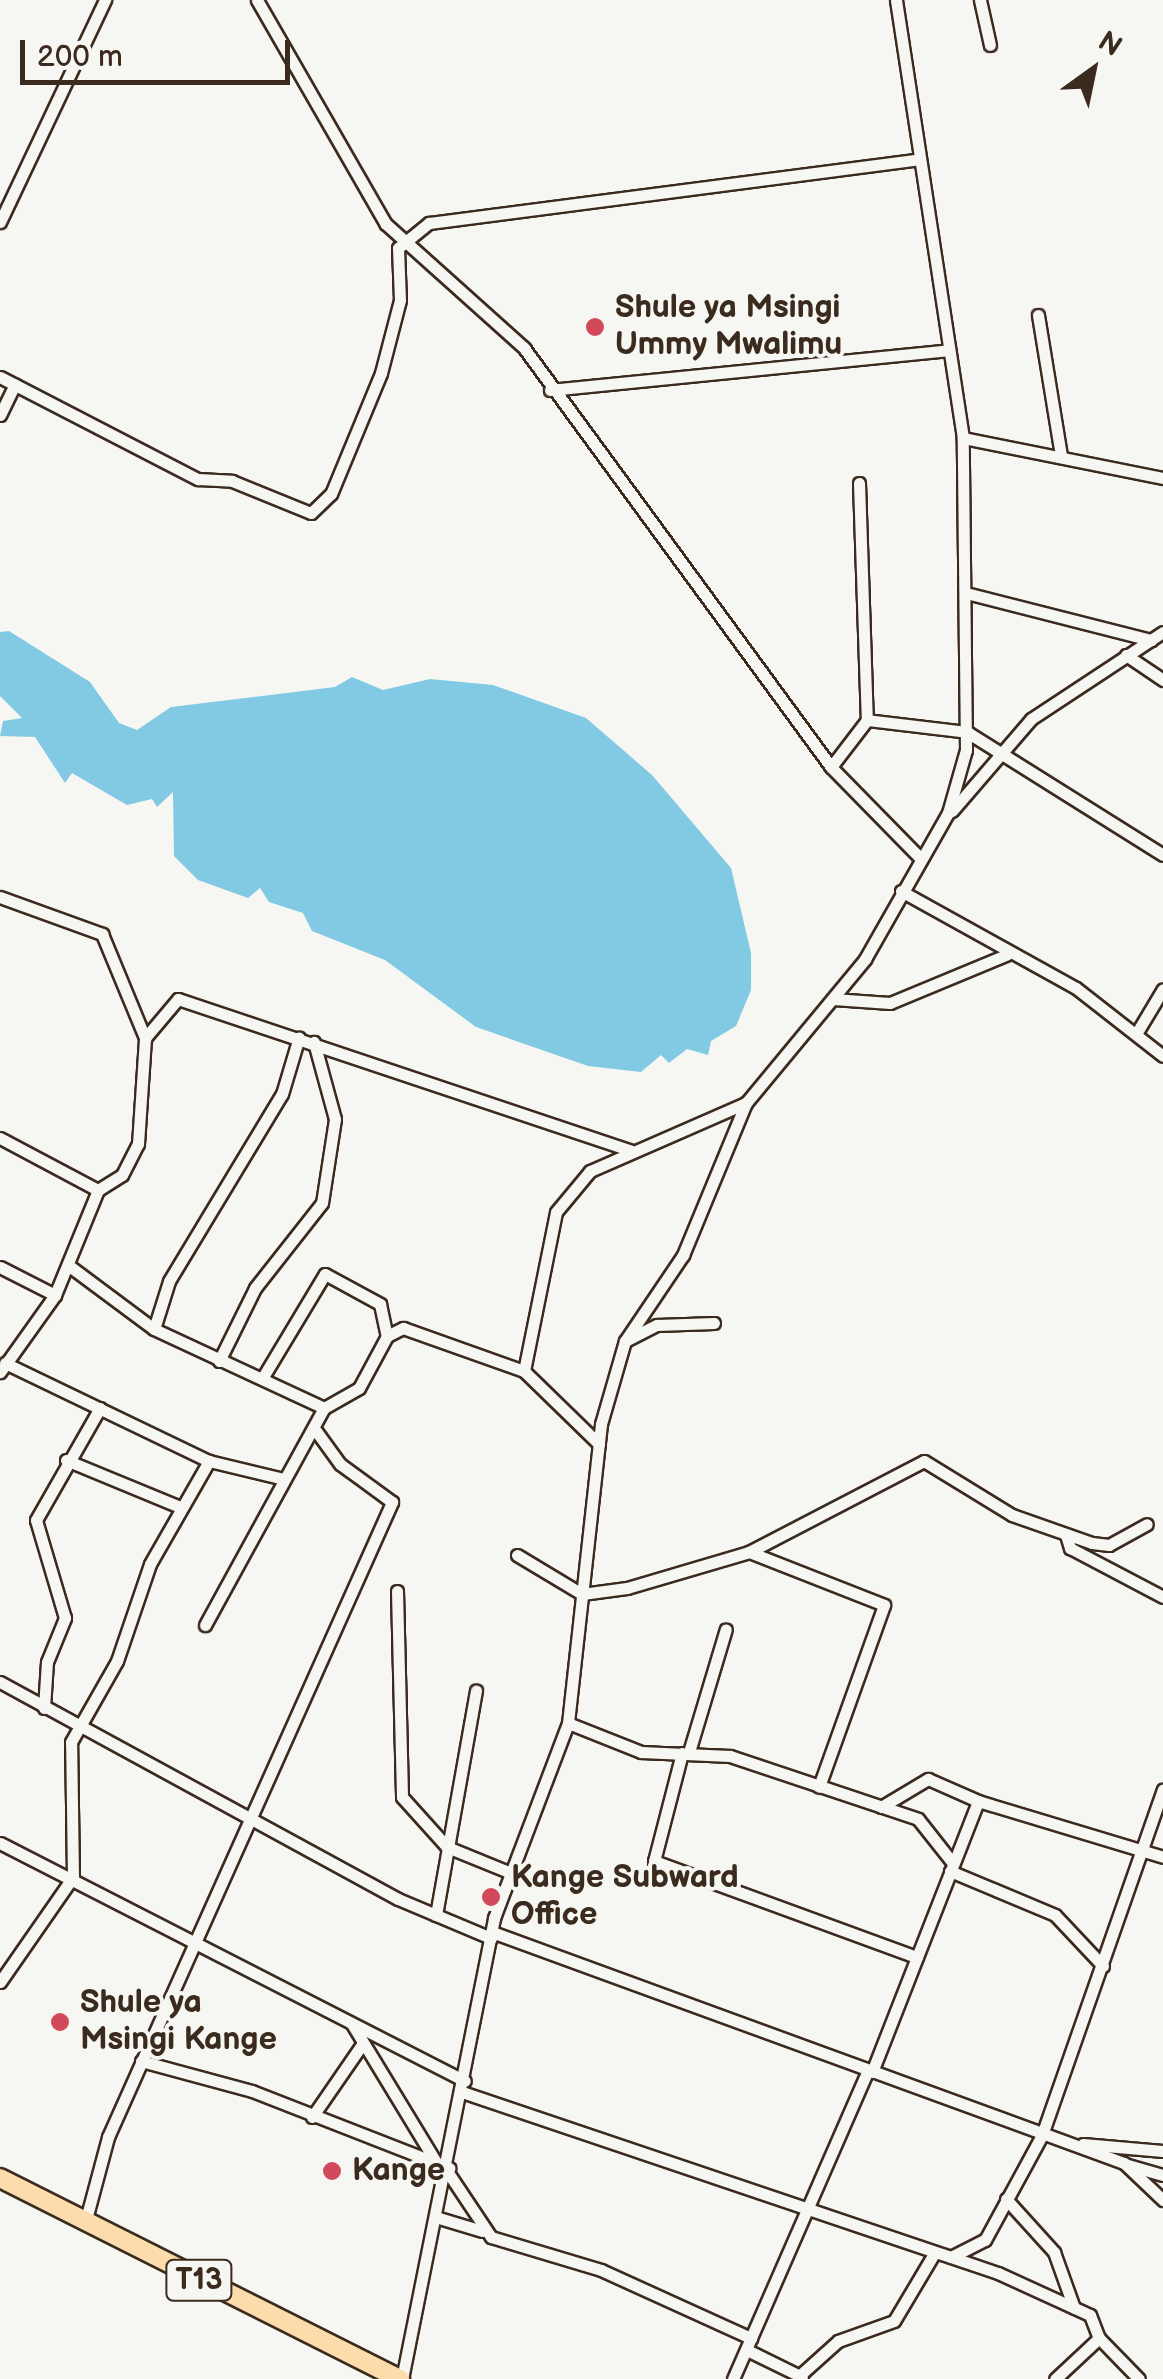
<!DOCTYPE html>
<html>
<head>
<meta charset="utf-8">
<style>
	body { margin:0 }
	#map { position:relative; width:1163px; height:2379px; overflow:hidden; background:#f6f6f2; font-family:"Balsamiq Sans",sans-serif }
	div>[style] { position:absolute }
	.water>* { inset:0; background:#82c9e3 }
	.roads { filter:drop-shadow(2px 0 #3b2a1e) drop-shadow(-2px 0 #3b2a1e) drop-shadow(0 2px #3b2a1e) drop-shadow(0 -2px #3b2a1e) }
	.minor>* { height:11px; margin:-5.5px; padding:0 5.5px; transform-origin:5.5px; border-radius:5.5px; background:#f6f6f2 }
	.trunk>* { height:18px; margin:-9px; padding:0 9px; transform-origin:9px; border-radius:9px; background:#fddcac }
	.dots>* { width:28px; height:28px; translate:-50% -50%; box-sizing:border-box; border:5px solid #f6f6f2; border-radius:50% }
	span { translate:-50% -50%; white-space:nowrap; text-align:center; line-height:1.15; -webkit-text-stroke:8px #f6f6f2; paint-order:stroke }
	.shield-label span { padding:2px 8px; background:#f6f6f2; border:2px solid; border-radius:8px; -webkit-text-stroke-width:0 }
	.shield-label { font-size:30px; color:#3b2a1e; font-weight:700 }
	.poi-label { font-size:32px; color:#3b2a1e; font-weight:700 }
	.left { translate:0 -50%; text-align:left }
	.north { position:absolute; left:1043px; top:20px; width:100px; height:100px; -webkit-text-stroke:8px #f6f6f2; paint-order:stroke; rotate:33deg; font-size:28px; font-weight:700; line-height:40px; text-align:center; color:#3b2a1e }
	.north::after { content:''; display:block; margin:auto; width:35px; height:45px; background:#3b2a1e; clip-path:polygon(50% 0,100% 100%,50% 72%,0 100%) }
	.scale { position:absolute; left:20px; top:40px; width:270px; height:45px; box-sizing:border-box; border:5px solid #3b2a1e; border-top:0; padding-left:12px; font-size:30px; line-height:35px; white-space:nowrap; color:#3b2a1e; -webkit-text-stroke:8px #f6f6f2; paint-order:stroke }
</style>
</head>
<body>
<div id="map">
	<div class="water">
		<i style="clip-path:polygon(9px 631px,90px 682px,119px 723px,137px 730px,171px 707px,335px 687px,352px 677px,383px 690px,430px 679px,493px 685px,586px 718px,652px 775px,731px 868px,751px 953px,751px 990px,736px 1026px,711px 1041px,708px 1055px,687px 1049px,669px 1063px,661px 1055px,641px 1072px,588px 1066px,476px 1027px,385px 960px,312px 931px,303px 913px,269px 902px,260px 888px,248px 898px,198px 880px,174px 856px,173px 792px,157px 807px,152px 799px,127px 805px,72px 773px,65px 783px,35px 737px,0 736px,3px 721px,22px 718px,0 696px,0 632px)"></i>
	</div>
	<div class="roads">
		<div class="minor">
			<i style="left:257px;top:0;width:258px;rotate:60.1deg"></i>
			<i style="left:386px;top:224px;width:186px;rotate:41.9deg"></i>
			<i style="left:524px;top:348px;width:519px;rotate:53.77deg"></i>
			<i style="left:831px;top:767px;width:127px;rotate:45.6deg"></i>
			<i style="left:980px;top:0;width:46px;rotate:77.5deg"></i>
			<i style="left:0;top:222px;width:246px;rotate:-64.7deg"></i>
			<i style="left:1038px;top:315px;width:143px;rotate:80.7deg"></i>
			<i style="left:0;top:377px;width:223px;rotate:27.3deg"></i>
			<i style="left:198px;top:479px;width:34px;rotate:3deg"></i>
			<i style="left:232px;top:481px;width:85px;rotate:22.1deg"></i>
			<i style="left:311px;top:513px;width:28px;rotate:-44deg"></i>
			<i style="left:331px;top:494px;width:131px;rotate:-67.5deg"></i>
			<i style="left:381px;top:373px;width:75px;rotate:-75.4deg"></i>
			<i style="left:400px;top:300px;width:52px;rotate:-92.2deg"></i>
			<i style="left:398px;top:248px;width:40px;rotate:-39deg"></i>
			<i style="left:429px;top:223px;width:494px;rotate:-7.4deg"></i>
			<i style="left:550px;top:390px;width:401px;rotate:-5.7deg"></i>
			<i style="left:0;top:415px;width:34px;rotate:-64deg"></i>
			<i style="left:963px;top:438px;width:204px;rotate:11.3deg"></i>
			<i style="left:859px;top:483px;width:237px;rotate:88.1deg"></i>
			<i style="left:970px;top:594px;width:187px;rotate:14.3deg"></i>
			<i style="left:1126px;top:655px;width:45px;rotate:34deg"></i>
			<i style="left:831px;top:767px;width:59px;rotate:-52.5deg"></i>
			<i style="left:867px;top:720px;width:101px;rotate:6.8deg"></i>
			<i style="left:967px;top:732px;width:231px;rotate:32.1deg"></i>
			<i style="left:952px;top:811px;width:121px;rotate:-49.3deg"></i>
			<i style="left:1031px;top:719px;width:158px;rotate:-33.4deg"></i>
			<i style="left:901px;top:891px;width:200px;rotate:29deg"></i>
			<i style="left:1076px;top:988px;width:110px;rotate:38deg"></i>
			<i style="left:0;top:897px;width:109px;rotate:19.9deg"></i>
			<i style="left:102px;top:934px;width:113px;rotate:67.5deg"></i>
			<i style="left:833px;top:999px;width:57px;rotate:4deg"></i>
			<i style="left:890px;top:1003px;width:126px;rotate:-22.5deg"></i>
			<i style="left:1136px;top:1034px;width:52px;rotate:-59deg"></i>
			<i style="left:0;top:1138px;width:111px;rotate:28deg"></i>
			<i style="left:98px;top:1190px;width:113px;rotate:112.3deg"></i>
			<i style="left:55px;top:1295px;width:95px;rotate:125.5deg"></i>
			<i style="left:98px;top:1190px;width:28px;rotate:-32deg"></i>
			<i style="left:122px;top:1175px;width:35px;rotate:-63deg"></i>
			<i style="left:138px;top:1144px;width:106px;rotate:-86.2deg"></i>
			<i style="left:145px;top:1038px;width:51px;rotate:-49.8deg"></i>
			<i style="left:178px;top:999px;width:477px;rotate:18.5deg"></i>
			<i style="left:68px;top:1265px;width:107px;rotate:36.7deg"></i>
			<i style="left:154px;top:1329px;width:187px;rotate:24.9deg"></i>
			<i style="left:324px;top:1408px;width:40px;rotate:-29.7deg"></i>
			<i style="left:359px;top:1388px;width:59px;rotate:-61.7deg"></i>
			<i style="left:387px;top:1336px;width:18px;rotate:-27deg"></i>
			<i style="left:403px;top:1328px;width:128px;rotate:19.6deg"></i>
			<i style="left:0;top:1267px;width:62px;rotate:27deg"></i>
			<i style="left:154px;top:1329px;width:50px;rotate:-72.6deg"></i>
			<i style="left:169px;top:1281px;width:218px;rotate:-58.9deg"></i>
			<i style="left:282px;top:1094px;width:59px;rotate:-73.4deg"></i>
			<i style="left:625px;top:1341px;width:36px;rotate:-27deg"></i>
			<i style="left:657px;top:1325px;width:57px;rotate:-2deg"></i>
			<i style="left:219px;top:1361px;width:81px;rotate:-63.7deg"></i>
			<i style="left:255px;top:1288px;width:108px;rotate:-51.8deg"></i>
			<i style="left:322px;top:1203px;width:85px;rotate:-81.2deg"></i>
			<i style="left:335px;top:1119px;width:80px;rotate:-105.3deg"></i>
			<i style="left:5px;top:1363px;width:226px;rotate:25.7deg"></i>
			<i style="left:209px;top:1461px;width:77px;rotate:13.5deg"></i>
			<i style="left:263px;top:1377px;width:120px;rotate:-59deg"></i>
			<i style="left:325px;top:1274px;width:63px;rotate:28.6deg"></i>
			<i style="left:380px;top:1304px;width:33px;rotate:78deg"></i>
			<i style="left:599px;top:1444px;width:105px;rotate:-135.8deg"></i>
			<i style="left:524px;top:1371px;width:162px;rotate:-78.6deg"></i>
			<i style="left:556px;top:1212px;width:53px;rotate:-50.3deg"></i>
			<i style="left:590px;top:1171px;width:170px;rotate:-23.6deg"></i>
			<i style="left:66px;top:1460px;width:123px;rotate:22.4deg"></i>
			<i style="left:1066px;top:1535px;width:14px;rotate:73deg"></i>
			<i style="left:1070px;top:1548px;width:105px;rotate:27.8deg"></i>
			<i style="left:749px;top:1552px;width:145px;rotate:21.4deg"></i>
			<i style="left:884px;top:1605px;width:193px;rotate:109.7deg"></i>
			<i style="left:517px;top:1555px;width:76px;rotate:31deg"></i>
			<i style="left:582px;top:1594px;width:45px;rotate:-7.6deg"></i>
			<i style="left:627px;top:1588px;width:127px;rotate:-16.4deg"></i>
			<i style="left:749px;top:1552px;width:197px;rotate:-27.5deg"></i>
			<i style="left:924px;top:1461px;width:103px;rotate:31.5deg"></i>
			<i style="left:1012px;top:1515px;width:85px;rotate:19.3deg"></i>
			<i style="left:1092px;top:1543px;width:17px;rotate:7deg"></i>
			<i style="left:1109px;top:1545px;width:43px;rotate:-28.9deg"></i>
			<i style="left:397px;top:1591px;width:206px;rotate:88.6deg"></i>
			<i style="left:402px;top:1797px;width:67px;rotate:48deg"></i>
			<i style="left:447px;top:1847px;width:69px;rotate:22.1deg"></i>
			<i style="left:205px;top:1625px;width:247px;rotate:-61.3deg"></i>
			<i style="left:0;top:1682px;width:453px;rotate:28.6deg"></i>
			<i style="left:398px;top:1899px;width:101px;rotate:22.8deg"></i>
			<i style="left:44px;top:1708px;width:46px;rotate:-86.3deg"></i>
			<i style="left:47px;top:1662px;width:48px;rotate:-67.8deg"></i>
			<i style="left:65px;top:1618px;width:102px;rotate:-106.5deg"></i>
			<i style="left:36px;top:1520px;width:129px;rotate:-60.3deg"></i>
			<i style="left:568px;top:1723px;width:79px;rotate:21.7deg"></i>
			<i style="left:641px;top:1752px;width:89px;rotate:2.6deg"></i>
			<i style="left:730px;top:1756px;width:198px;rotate:18.5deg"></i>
			<i style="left:918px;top:1819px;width:55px;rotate:51.7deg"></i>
			<i style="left:689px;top:1752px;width:128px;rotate:-73.3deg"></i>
			<i style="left:682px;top:1753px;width:112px;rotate:104.5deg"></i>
			<i style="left:654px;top:1861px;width:280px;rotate:20.1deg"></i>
			<i style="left:881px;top:1807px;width:55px;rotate:-30.8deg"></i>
			<i style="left:928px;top:1779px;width:55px;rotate:23.7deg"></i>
			<i style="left:0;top:1843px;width:522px;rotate:27.1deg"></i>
			<i style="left:950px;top:1871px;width:114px;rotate:22.7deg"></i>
			<i style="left:1055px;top:1915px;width:70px;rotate:46.7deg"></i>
			<i style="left:436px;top:1915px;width:228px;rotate:-79.9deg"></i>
			<i style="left:492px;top:1932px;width:673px;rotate:20.08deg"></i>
			<i style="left:1124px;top:2163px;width:54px;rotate:43.5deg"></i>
			<i style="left:0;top:1982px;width:128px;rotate:-55.2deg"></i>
			<i style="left:73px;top:1877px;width:135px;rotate:-90.8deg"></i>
			<i style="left:71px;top:1742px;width:93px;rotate:-60.4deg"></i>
			<i style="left:117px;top:1661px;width:102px;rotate:-71.2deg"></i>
			<i style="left:150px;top:1564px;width:119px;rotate:-60.2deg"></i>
			<i style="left:352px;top:2024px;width:164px;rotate:58.7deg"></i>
			<i style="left:141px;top:2061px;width:115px;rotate:15.1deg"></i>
			<i style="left:252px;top:2091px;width:212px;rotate:21.3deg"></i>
			<i style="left:872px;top:2072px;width:291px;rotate:-68.6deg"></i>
			<i style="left:978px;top:1801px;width:193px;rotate:16.8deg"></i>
			<i style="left:462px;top:2092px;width:566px;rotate:18.66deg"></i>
			<i style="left:998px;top:2273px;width:101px;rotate:24.5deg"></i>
			<i style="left:1090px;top:2315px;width:25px;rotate:69deg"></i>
			<i style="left:1099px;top:2338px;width:60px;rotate:137deg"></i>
			<i style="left:312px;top:2117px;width:86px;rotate:-55.4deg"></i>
			<i style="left:1043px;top:2132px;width:363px;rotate:-70.7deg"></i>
			<i style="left:1083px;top:2144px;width:80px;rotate:5deg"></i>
			<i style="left:1128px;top:2165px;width:36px;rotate:16deg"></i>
			<i style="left:449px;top:2174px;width:76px;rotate:56.3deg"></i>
			<i style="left:491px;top:2237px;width:115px;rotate:16.7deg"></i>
			<i style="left:601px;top:2270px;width:165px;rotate:24.4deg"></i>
			<i style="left:1006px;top:2199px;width:72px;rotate:47.8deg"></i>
			<i style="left:1054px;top:2252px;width:59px;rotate:70.3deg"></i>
			<i style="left:439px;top:2218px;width:45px;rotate:16.8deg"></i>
			<i style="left:85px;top:2223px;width:89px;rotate:-75deg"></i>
			<i style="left:108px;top:2137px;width:696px;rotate:-65.9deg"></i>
			<i style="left:392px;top:1502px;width:64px;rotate:-143.8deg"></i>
			<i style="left:340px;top:1464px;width:41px;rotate:-126deg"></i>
			<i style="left:951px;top:2257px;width:38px;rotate:-27deg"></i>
			<i style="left:985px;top:2240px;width:122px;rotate:-61.5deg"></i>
			<i style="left:1099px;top:2338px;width:57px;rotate:45.7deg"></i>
			<i style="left:747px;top:2350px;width:61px;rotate:26.1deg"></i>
			<i style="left:799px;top:2376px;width:52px;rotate:-41.9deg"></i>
			<i style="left:838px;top:2341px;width:59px;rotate:-19.7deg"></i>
			<i style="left:894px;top:2321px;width:80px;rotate:-59.3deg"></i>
			<i style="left:402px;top:2379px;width:470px;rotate:-78.7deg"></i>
			<i style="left:494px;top:1918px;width:209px;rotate:-69.2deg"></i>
			<i style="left:568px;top:1723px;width:301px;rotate:-83.7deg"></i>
			<i style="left:601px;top:1424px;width:86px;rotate:-73.9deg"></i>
			<i style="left:625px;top:1341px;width:104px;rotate:-56deg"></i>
			<i style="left:683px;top:1255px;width:165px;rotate:-67.5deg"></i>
			<i style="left:746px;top:1103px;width:187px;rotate:-50.4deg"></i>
			<i style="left:865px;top:959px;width:168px;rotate:-60.4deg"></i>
			<i style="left:948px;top:813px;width:66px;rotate:-74.1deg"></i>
			<i style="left:966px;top:750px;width:312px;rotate:-90.6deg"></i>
			<i style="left:963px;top:438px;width:443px;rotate:-98.7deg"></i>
			<i style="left:733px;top:2379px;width:337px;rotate:-66.4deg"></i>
		</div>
		<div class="trunk">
			<i style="left:0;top:2178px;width:448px;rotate:26.7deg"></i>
		</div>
	</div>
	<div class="dots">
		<i style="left:595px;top:327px;background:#d1495b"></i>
		<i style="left:491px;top:1897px;background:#d1495b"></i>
		<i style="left:60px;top:2022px;background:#d1495b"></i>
		<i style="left:332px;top:2171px;background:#d1495b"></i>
	</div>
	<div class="shield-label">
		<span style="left:199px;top:2280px">T13</span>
	</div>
	<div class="poi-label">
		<span class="left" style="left:615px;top:327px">Shule ya Msingi<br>Ummy Mwalimu</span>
		<span class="left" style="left:511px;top:1897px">Kange Subward<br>Office</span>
		<span class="left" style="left:80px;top:2022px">Shule ya<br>Msingi Kange</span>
		<span class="left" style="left:352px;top:2171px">Kange</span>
	</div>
	<div class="north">N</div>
	<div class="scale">200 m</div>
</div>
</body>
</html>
